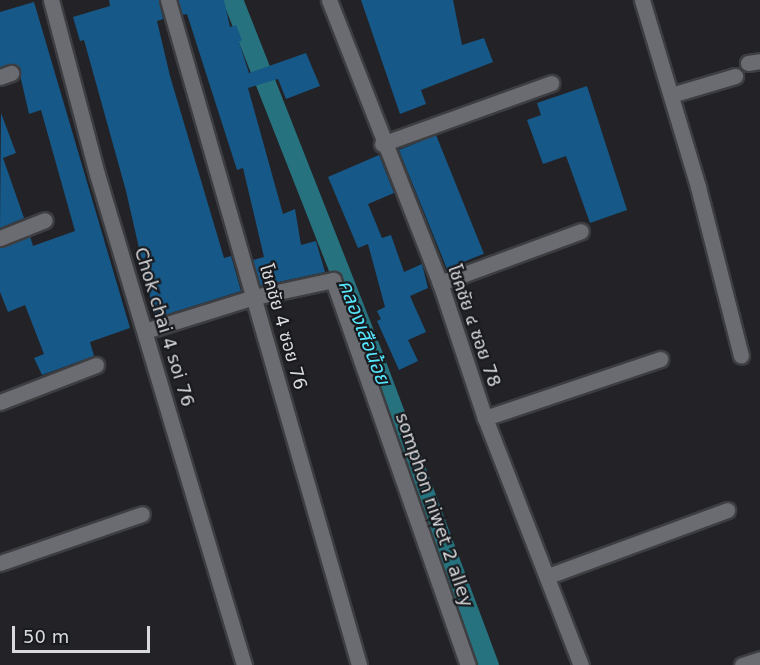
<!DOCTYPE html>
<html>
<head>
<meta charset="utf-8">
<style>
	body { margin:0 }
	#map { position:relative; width:760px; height:665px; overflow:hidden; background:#232327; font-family:"DejaVu Sans","Noto Sans Thai",sans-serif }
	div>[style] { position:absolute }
	.canal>* { height:20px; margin:-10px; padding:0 10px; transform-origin:10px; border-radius:10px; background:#26737f }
	.building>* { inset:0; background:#165887; transform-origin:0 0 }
	.roads { filter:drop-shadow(2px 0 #3d3e41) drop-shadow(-2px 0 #3d3e41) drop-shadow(0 2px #3d3e41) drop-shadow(0 -2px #3d3e41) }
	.street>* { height:15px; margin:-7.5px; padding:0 7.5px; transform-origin:7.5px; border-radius:7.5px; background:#6b6c71 }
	span { translate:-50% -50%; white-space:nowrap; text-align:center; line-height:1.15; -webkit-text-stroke:4.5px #191a1e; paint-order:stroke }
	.street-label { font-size:18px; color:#d9dadd }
	.water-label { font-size:20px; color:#55e5fc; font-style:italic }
	.scale { position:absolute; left:12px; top:626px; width:138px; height:27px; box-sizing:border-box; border:3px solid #d9dadd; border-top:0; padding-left:8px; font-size:18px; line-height:21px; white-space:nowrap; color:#d9dadd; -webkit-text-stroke:4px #191a1e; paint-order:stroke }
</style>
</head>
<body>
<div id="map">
	<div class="canal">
		<i style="left:233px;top:0;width:385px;rotate:68.5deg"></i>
		<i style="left:374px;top:358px;width:328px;rotate:69.5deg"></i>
	</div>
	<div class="building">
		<i style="clip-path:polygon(109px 0,159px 0,163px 19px,157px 21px,170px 76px,224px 258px,231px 256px,241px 291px,155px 318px,126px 191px,84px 40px,80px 41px,73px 17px,110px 6px)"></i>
		<i style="clip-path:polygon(178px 0,224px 0,230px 27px,236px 25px,242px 40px,239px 42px,249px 73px,306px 53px,320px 86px,286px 99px,278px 79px,248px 88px,283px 214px,295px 209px,301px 245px,316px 241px,325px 272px,260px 286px,253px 260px,264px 257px,243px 168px,237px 170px,187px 14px,182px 15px)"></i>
		<i style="clip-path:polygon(361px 0,453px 0,462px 45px,484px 38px,493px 62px,421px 90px,426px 104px,400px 114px)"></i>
		<i style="clip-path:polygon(34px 2px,130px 328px,90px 342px,94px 356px,42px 375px,34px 358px,44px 354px,25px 305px,8px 312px,0 292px,0 248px,30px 236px,33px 246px,75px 231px,41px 110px,29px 114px,18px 66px,0 67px,0 12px)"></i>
		<i style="clip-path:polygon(587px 86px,627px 210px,590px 223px,566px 156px,543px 164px,527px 120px,541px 115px,537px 103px)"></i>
		<i style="clip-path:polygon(1px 113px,16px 153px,3px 158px,24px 218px,0 228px)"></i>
		<i style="left:436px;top:135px;width:128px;height:40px;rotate:68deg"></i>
		<i style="clip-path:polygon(379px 155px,394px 193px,368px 204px,382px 238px,391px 235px,404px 272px,422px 264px,428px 288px,410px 296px,426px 332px,408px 340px,418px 361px,399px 370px,377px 321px,381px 319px,377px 311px,385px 307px,368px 244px,358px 248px,328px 177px)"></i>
	</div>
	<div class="roads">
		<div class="street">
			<i style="left:51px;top:0;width:180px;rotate:75.2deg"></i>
			<i style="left:97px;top:174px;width:513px;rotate:73.33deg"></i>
			<i style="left:168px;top:0;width:692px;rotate:73.97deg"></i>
			<i style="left:329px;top:0;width:304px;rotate:68.6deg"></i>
			<i style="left:440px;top:283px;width:142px;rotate:71.6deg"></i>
			<i style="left:485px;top:418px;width:265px;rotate:68.8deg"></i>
			<i style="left:642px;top:0;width:195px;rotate:73.3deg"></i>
			<i style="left:698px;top:187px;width:174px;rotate:75.7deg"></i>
			<i style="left:748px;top:63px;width:12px;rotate:-9deg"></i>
			<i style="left:0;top:77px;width:12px;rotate:-20deg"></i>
			<i style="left:671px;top:95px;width:67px;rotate:-16.5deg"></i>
			<i style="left:382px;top:144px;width:180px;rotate:-19.8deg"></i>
			<i style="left:0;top:238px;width:48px;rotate:-21.8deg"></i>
			<i style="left:440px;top:283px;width:150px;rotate:-20.2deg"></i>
			<i style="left:145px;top:331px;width:114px;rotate:-17.3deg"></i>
			<i style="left:254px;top:297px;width:81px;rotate:-12.1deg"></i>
			<i style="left:333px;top:280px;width:408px;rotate:70.7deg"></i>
			<i style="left:0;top:402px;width:103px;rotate:-21.1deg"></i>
			<i style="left:485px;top:418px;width:185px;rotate:-18.6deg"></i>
			<i style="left:0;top:563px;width:150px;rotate:-19deg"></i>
			<i style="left:548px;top:576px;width:191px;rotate:-20.2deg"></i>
			<i style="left:742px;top:665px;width:19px;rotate:-18deg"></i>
		</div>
	</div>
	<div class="street-label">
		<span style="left:474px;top:326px;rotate:71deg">โชคชัย ๔ ซอย 78</span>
		<span style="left:164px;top:327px;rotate:73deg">Chok chai 4 soi 76</span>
		<span style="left:283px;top:327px;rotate:74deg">โชคชัย 4 ซอย 76</span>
		<span style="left:434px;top:510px;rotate:71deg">somphon niwet 2 alley</span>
	</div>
	<div class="water-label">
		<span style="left:364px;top:332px;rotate:69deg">คลองเสือน้อย</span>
	</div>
	<div class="scale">50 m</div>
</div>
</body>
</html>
